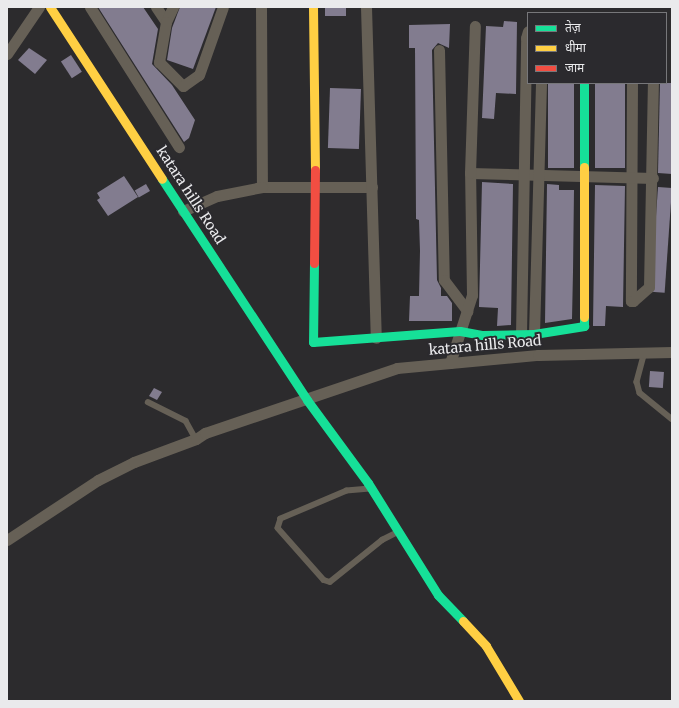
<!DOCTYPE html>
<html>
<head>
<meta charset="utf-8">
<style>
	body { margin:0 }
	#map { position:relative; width:679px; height:708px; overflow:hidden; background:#2c2b2d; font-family:Merriweather,"Noto Sans Devanagari",serif }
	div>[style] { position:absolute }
	.building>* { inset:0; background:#827c8f; transform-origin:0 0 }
	.lane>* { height:5.5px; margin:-2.75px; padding:0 2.75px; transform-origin:2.75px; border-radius:2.75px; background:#666056 }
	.street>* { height:11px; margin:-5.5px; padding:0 5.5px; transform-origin:5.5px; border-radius:5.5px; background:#666056 }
	.fast>* { height:9px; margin:-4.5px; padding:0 4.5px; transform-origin:4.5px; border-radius:4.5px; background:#16e098 }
	.slow>* { height:9px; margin:-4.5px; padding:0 4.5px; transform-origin:4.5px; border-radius:4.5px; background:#ffcf43 }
	.jam>* { height:9px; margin:-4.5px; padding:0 4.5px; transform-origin:4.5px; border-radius:4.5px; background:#f24e42 }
	span { translate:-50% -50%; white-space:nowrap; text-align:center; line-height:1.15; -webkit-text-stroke:4px #2b2a2e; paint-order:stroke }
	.street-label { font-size:14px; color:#eaeaec }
	.frame { position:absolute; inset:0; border:8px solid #eaeaec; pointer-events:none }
	.legend { position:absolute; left:527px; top:12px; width:140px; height:72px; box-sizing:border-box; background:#2b2a2e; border:1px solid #77777a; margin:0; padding:5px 7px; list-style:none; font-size:12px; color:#eaeaec }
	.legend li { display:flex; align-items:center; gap:8px; height:20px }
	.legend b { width:20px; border:1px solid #77777a }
</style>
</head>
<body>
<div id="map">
	<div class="building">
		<i style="clip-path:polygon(98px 7px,143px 7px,158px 29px,152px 64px,172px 85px,195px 120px,189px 138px,184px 142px)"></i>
		<i style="clip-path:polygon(180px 7px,216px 7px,193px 69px,167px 60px,172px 28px)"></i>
		<i style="left:325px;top:7px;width:21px;height:9px"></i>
		<i style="clip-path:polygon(504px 21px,517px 22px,516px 94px,496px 93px,494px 119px,482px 118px,486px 26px,503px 27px)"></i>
		<i style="clip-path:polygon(450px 24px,449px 48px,438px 43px,432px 50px,437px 280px,441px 288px,441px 296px,447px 296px,452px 303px,452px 321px,409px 321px,410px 296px,419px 296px,420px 251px,419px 220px,416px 219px,415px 48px,409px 48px,409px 25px)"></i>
		<i style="clip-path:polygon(29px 48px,47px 60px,35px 74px,18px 60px)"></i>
		<i style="left:71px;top:55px;width:20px;height:12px;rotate:57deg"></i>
		<i style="left:548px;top:83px;width:26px;height:85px"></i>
		<i style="left:595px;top:83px;width:30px;height:85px"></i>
		<i style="clip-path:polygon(660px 83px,672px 83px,672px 174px,658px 173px)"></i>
		<i style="left:330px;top:88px;width:31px;height:60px;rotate:2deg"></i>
		<i style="clip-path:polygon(124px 176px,138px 197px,108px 216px,97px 200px,100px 198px,97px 193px)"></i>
		<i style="clip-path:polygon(482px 182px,513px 184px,511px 325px,497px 326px,498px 308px,479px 307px)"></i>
		<i style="left:146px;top:184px;width:8px;height:13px;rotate:60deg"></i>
		<i style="clip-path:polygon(547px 184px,559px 185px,559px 190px,574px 190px,573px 272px,572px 319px,545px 323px)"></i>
		<i style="clip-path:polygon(595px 185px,625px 186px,623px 307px,606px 306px,605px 326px,593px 326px)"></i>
		<i style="left:658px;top:187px;width:14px;height:105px;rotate:4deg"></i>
		<i style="left:650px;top:371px;width:14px;height:16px;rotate:4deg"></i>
		<i style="clip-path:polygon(154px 388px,162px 392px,157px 400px,149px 396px)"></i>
	</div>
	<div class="lane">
		<i style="left:645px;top:352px;width:31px;rotate:105deg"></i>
		<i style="left:637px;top:382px;width:11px;rotate:75deg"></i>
		<i style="left:640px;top:393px;width:41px;rotate:39.1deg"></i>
		<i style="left:148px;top:402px;width:42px;rotate:26.6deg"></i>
		<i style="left:186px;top:421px;width:21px;rotate:61deg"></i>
		<i style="left:370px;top:489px;width:23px;rotate:175deg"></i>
		<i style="left:347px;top:491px;width:72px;rotate:157deg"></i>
		<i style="left:281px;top:519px;width:9px;rotate:108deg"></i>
		<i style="left:278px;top:528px;width:69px;rotate:48.5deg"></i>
		<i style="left:324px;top:580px;width:6px;rotate:18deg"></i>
		<i style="left:330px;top:582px;width:67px;rotate:-38.9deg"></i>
		<i style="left:382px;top:540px;width:18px;rotate:-27deg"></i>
	</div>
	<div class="street">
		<i style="left:90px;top:7px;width:166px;rotate:57.6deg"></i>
		<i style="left:156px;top:7px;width:18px;rotate:56deg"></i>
		<i style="left:166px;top:22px;width:17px;rotate:-65deg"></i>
		<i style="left:261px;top:7px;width:180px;rotate:89.7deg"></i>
		<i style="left:262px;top:187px;width:110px"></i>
		<i style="left:366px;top:7px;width:331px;rotate:88.3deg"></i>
		<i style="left:166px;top:22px;width:41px;rotate:99.9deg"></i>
		<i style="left:159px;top:62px;width:34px;rotate:45deg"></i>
		<i style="left:183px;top:86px;width:19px;rotate:-35deg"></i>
		<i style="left:199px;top:75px;width:72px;rotate:-70.6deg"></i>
		<i style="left:439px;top:50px;width:230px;rotate:88.8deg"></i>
		<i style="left:444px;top:280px;width:39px;rotate:53deg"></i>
		<i style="left:7px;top:54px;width:57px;rotate:-55.8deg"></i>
		<i style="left:632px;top:83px;width:218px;rotate:90.3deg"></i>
		<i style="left:631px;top:301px;width:2px"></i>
		<i style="left:633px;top:301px;width:21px;rotate:-41deg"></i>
		<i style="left:649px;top:287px;width:204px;rotate:-88.9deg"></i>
		<i style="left:470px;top:173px;width:183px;rotate:1.6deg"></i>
		<i style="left:183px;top:211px;width:37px;rotate:-24deg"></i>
		<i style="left:217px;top:196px;width:46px;rotate:-11.3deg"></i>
		<i style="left:534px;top:334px;width:251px;rotate:-88.4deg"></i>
		<i style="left:521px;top:335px;width:297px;rotate:-89deg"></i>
		<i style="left:526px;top:38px;width:7px;rotate:-74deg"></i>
		<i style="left:450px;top:363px;width:71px;rotate:-72.1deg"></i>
		<i style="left:472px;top:295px;width:122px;rotate:-90.9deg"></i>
		<i style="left:470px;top:173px;width:147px;rotate:-88.1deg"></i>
		<i style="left:7px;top:540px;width:109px;rotate:-33.4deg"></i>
		<i style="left:98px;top:480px;width:40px;rotate:-26.6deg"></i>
		<i style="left:134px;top:462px;width:66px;rotate:-20.4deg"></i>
		<i style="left:196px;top:439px;width:11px;rotate:-34deg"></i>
		<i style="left:205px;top:433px;width:203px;rotate:-18.7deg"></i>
		<i style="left:397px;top:368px;width:142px;rotate:-5.3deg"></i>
		<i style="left:538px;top:355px;width:134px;rotate:-1.3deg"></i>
	</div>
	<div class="fast">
		<i style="left:584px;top:83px;width:84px;rotate:90deg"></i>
		<i style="left:162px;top:179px;width:264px;rotate:56.7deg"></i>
		<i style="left:307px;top:400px;width:103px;rotate:53.7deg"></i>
		<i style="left:368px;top:483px;width:132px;rotate:58deg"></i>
		<i style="left:438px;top:595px;width:36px;rotate:46deg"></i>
		<i style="left:314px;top:263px;width:79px;rotate:90.7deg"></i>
		<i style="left:313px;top:342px;width:147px;rotate:-4.3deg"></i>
		<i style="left:460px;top:331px;width:22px;rotate:10deg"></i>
		<i style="left:482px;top:335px;width:52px;rotate:-1.1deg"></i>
		<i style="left:534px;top:334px;width:51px;rotate:-9.1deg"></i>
		<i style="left:584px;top:326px;width:9px;rotate:-90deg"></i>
	</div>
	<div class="slow">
		<i style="left:50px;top:7px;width:205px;rotate:56.9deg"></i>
		<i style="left:313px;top:7px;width:163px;rotate:89.3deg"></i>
		<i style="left:584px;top:167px;width:150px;rotate:90deg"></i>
		<i style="left:463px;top:621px;width:34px;rotate:47deg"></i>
		<i style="left:486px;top:646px;width:64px;rotate:59deg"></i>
	</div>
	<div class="jam">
		<i style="left:314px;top:263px;width:93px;rotate:-89.4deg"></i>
	</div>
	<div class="street-label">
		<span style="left:191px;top:195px;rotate:57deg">katara hills Road</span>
		<span style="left:485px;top:345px;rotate:-5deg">katara hills Road</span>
	</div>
	<div class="frame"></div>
	<ul class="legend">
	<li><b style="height:5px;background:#16e098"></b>तेज़</li>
	<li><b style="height:5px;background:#ffcf43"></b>धीमा</li>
	<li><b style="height:5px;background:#f24e42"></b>जाम</li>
	</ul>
</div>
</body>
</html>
